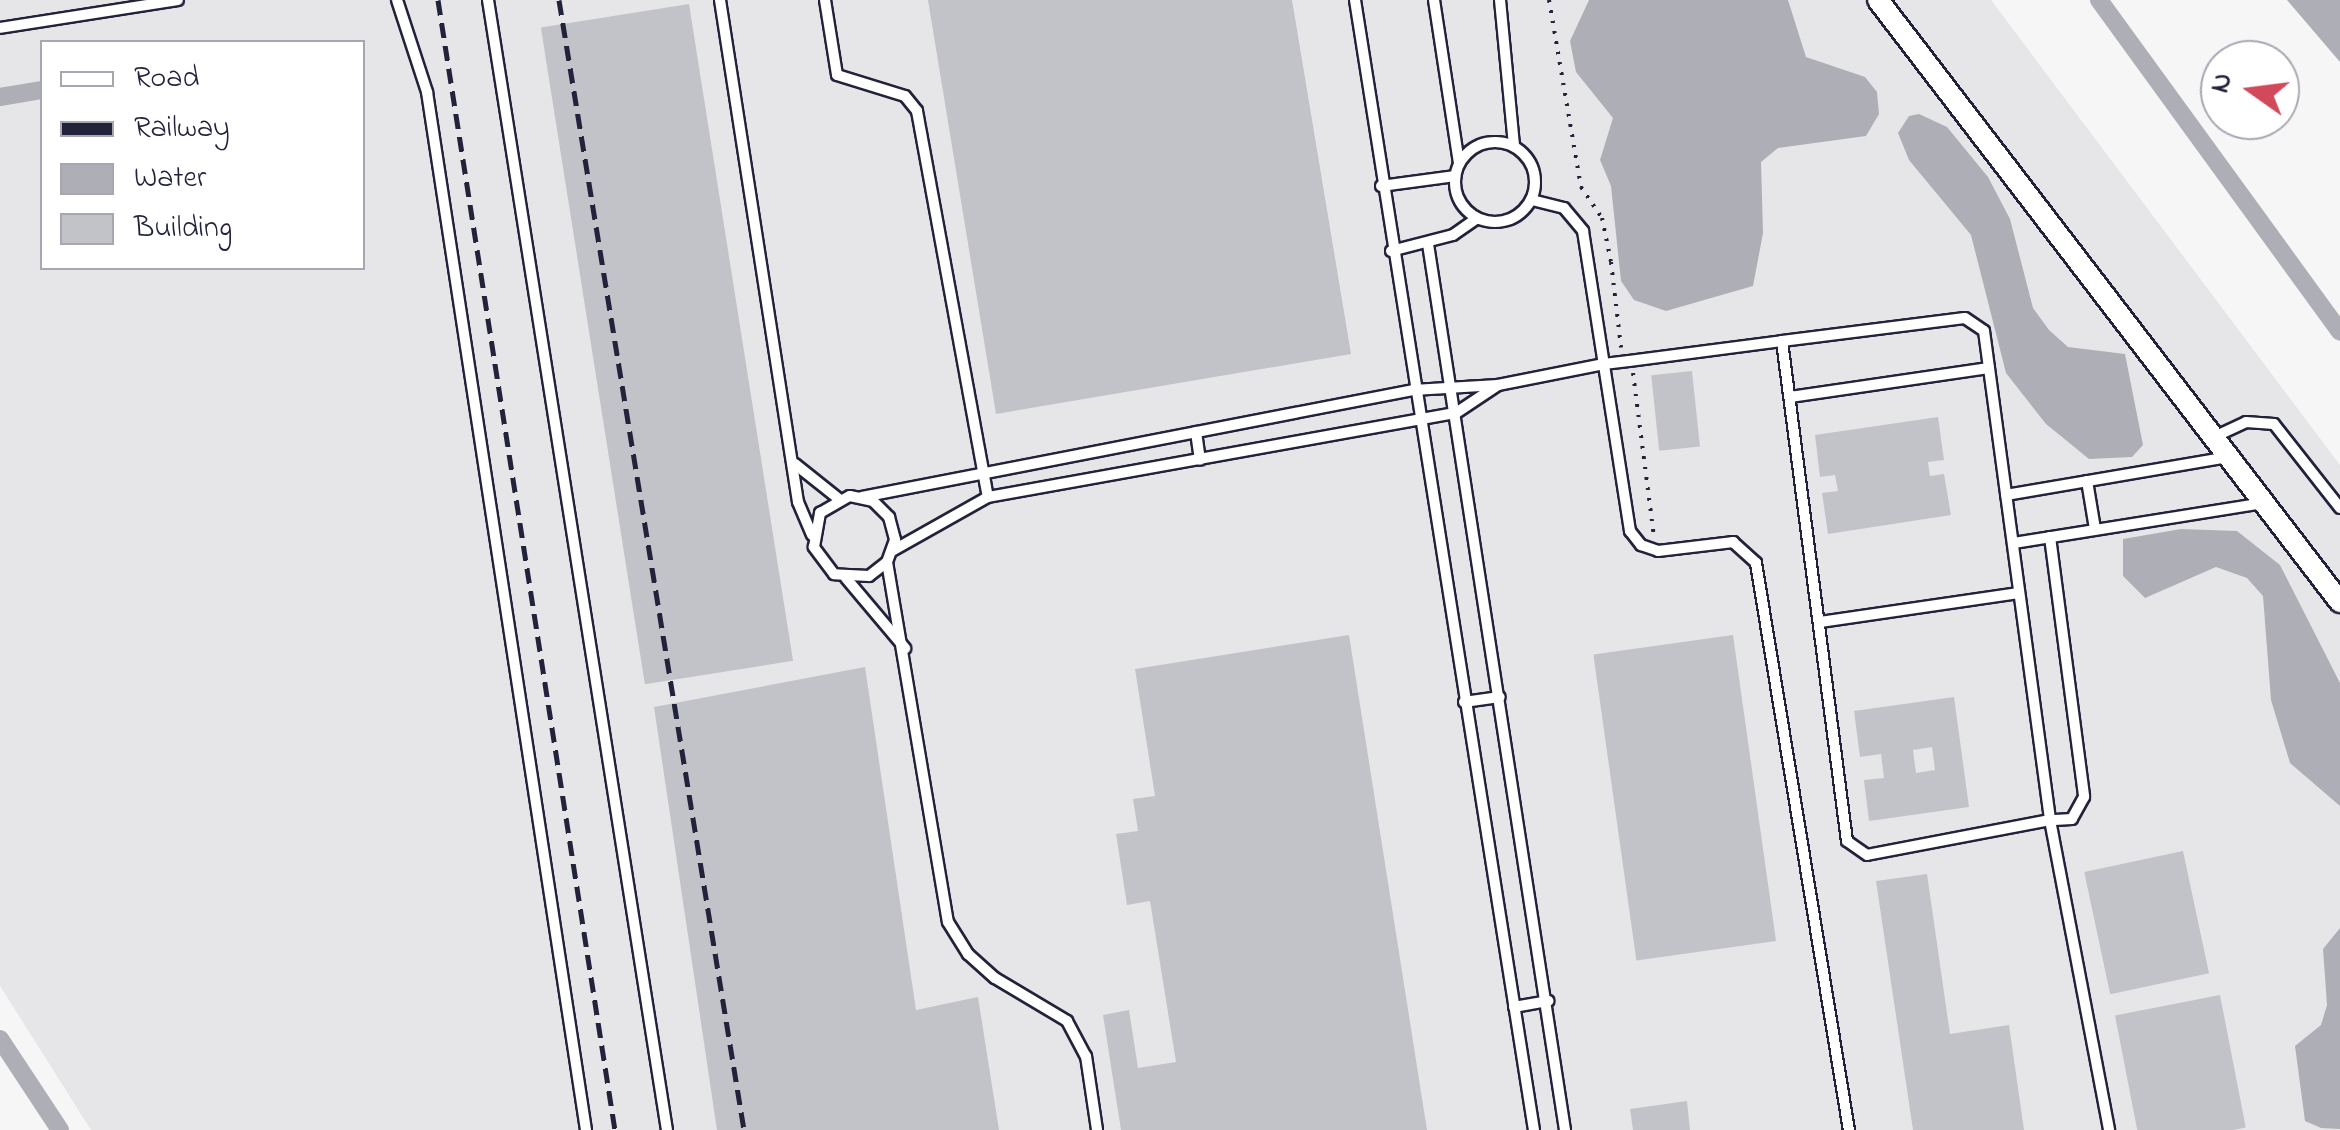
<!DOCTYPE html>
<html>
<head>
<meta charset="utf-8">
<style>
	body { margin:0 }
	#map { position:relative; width:2340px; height:1130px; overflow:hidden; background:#f6f6f7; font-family:"Indie Flower",sans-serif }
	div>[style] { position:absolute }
	.built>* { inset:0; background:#e6e6e9 }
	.water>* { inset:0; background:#aeaeb7 }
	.canal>* { height:18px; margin:-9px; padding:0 9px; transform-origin:9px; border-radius:9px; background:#aeaeb7 }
	.building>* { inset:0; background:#c2c2c9; transform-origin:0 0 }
	.path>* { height:4px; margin-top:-2px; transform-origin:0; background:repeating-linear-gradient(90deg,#22223b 0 2.5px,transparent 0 10.5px) }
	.roads { filter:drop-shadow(2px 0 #22223b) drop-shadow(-2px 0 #22223b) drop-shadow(0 2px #22223b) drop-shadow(0 -2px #22223b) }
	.service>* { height:10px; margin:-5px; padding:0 5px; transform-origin:5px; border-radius:5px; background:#fff }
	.service>.ring { margin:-5px; padding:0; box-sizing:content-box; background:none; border:10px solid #fff; border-radius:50% }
	.minor>* { height:20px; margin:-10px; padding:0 10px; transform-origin:10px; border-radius:10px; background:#fff }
	.rail>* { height:5px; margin-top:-2.5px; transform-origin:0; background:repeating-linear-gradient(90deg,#22223b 0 15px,transparent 0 23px) }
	span { translate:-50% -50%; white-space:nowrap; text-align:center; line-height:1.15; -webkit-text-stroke:9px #fff; paint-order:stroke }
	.legend { position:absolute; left:40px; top:40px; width:325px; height:230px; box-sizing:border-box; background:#fff; border:2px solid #a7a7b1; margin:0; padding:12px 18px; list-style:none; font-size:30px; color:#22223b }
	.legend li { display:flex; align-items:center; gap:20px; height:50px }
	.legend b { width:50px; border:2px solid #a7a7b1 }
	.north { position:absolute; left:2200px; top:40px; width:100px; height:100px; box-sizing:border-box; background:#fff; border:2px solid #a7a7b1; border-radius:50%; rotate:284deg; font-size:28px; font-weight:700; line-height:40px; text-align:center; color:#22223b }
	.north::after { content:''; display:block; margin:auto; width:35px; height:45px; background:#d1495b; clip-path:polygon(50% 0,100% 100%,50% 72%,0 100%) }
</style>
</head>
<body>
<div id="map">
	<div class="built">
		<i style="clip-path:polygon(evenodd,0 0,1991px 0,2340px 465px,2340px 1130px,91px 1130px,0 986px,0 0,42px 42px,362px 42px,362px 268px,42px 268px,42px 42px)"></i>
	</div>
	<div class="water">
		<i style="clip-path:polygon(1589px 0,1788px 0,1806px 57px,1865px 77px,1877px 92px,1879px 114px,1866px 136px,1778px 148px,1761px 162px,1763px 233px,1753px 286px,1666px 311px,1634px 300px,1621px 281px,1611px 186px,1600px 160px,1613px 118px,1576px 72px,1570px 41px)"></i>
		<i style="clip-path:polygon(2287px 0,2340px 0,2340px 62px)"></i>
		<i style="clip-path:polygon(1919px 114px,1947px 127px,1988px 177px,2010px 219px,2033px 308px,2049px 330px,2068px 347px,2125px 354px,2143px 445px,2132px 457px,2089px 459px,2046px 424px,2006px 373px,1971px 235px,1909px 160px,1898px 133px,1909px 116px)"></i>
		<i style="clip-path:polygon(2181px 529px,2237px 531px,2280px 565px,2340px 683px,2340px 806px,2290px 763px,2271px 700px,2263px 596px,2247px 578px,2216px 567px,2145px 598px,2123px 576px,2123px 539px)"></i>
		<i style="clip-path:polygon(2340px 928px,2340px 1129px,2321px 1128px,2305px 1121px,2295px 1046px,2321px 1025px,2327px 1005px,2323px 949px)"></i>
	</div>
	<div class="canal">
		<i style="left:2099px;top:0;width:410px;rotate:54deg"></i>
		<i style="left:0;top:97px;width:43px;rotate:-9.5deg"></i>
		<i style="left:0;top:1039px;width:109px;rotate:56.6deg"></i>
	</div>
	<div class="building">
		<i style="clip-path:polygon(928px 0,1292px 0,1351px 354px,996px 414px)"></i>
		<i style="left:689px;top:4px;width:665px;height:150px;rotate:81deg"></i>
		<i style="left:1692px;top:371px;width:76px;height:41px;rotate:84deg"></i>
		<i style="clip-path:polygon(1938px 417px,1944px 460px,1928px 462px,1930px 476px,1944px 474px,1951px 515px,1828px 534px,1822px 493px,1838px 491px,1835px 475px,1820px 477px,1815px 435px)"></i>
		<i style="clip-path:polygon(1349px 635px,1427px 1130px,1121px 1130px,1103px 1015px,1129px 1010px,1138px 1068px,1176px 1062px,1150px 901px,1127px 905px,1116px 834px,1138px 831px,1133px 799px,1155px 796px,1135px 669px)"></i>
		<i style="left:1733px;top:635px;width:309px;height:141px;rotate:82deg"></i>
		<i style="clip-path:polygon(865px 667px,916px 1010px,978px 997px,999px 1130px,717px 1130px,654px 707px)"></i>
		<i style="clip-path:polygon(evenodd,1954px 697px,1969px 807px,1869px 821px,1864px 780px,1884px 778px,1881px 754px,1860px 757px,1854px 711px,1954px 697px,1932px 747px,1935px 770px,1916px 773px,1913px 750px,1932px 747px)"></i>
		<i style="left:2183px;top:851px;width:125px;height:101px;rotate:78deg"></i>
		<i style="clip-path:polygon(1927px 874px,1950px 1034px,2009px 1025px,2024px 1130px,1913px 1130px,1876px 881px)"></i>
		<i style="left:2220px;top:995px;width:135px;height:107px;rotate:79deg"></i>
		<i style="clip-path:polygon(1687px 1101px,1690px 1130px,1633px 1130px,1630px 1109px)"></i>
	</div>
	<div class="path">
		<i style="left:1549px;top:0;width:190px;rotate:80.3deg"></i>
		<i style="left:1581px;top:187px;width:37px;rotate:56deg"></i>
		<i style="left:1602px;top:218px;width:45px;rotate:78.4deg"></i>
		<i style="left:1611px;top:262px;width:86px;rotate:83.3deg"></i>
		<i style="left:1633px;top:373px;width:165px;rotate:82.7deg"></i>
	</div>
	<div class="roads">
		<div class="service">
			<i style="left:397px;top:0;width:97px;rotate:71.9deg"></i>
			<i style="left:427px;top:92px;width:1050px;rotate:81.29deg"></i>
			<i style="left:488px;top:0;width:1144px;rotate:81deg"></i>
			<i style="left:720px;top:0;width:508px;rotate:81.17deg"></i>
			<i style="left:798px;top:502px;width:36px;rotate:67deg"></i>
			<i style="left:825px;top:0;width:76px;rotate:80.9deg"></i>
			<i style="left:837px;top:75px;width:71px;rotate:17.2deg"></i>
			<i style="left:905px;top:96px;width:19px;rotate:51deg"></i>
			<i style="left:917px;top:111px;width:392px;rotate:79.6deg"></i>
			<i style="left:1355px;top:0;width:1144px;rotate:81deg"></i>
			<i style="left:1434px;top:0;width:165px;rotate:81.3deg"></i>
			<i style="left:1500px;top:0;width:146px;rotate:84.5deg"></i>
			<i style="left:0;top:28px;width:180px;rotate:-8.9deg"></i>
			<i class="ring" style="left:1455px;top:142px;width:70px;height:70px"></i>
			<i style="left:1381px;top:186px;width:75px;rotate:-7.7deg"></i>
			<i style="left:1532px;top:200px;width:33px;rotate:14deg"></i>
			<i style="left:1564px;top:208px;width:30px;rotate:50deg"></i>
			<i style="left:1583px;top:231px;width:304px;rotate:81.1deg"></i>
			<i style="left:1630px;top:531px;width:18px;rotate:52deg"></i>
			<i style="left:1641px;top:545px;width:18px;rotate:19deg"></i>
			<i style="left:1658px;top:551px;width:76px;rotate:-6.8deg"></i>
			<i style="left:1733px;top:542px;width:31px;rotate:42deg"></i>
			<i style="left:1756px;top:563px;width:575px;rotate:80.69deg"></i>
			<i style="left:1428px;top:244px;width:897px;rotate:81.21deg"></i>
			<i style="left:1391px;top:251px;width:64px;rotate:-14.5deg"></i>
			<i style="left:1453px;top:235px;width:29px;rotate:-35deg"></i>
			<i style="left:1790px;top:397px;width:201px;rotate:-8.3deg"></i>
			<i style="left:1196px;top:432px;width:28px;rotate:82deg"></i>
			<i style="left:2214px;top:437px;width:35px;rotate:-25deg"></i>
			<i style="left:2246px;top:422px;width:28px;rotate:4deg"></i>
			<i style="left:2274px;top:424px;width:107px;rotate:51.8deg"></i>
			<i style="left:795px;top:464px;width:56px;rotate:38.5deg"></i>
			<i style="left:2087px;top:481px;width:49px;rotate:80.5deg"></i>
			<i style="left:2006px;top:495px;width:225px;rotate:-9.7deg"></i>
			<i style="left:862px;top:497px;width:561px;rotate:-10.99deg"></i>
			<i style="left:1413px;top:390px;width:85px;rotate:-3.4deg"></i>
			<i style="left:1498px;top:385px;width:108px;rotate:-11.2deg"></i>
			<i style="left:1604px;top:364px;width:25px;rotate:-7deg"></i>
			<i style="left:1629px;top:361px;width:154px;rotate:-7.4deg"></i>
			<i style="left:1782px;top:341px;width:184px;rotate:-7.2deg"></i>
			<i style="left:1965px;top:318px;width:23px;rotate:34deg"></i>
			<i style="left:1984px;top:331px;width:493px;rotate:82.3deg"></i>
			<i style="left:2050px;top:820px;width:186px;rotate:169.2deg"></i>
			<i style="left:1867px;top:855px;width:24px;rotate:-145deg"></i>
			<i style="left:1847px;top:841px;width:504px;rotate:-97.41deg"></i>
			<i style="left:2050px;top:537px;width:262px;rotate:82.5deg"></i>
			<i style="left:2084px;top:797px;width:25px;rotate:119deg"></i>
			<i style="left:2072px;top:819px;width:22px;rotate:177deg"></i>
			<i style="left:2050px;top:820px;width:316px;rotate:79.2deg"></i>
			<i style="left:2014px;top:543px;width:252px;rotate:-9.1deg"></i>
			<i style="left:892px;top:551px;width:110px;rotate:-29.4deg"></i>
			<i style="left:988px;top:497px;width:475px;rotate:-10.2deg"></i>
			<i style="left:1456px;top:413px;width:50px;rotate:-33.7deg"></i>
			<i style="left:887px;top:562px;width:23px;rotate:142deg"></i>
			<i style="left:869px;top:576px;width:35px;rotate:-177deg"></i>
			<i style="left:834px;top:574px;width:34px;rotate:-127deg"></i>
			<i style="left:814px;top:547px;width:35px;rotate:-80deg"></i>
			<i style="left:820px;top:513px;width:34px;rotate:-30deg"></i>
			<i style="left:850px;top:496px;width:24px;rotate:12deg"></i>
			<i style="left:873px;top:501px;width:23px;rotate:45deg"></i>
			<i style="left:889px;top:517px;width:24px;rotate:75deg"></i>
			<i style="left:895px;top:540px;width:23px;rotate:110deg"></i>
			<i style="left:887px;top:562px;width:365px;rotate:80.4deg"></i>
			<i style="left:948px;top:922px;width:38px;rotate:58deg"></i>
			<i style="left:968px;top:954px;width:36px;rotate:42deg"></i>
			<i style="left:995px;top:978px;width:84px;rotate:30.8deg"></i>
			<i style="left:1067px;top:1021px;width:40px;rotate:62deg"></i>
			<i style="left:1086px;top:1056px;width:75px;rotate:81.5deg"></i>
			<i style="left:846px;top:578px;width:92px;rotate:49.9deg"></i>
			<i style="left:1820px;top:622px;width:201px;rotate:-8.3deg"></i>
			<i style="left:1464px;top:702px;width:36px;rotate:-8deg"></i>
			<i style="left:1514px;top:1007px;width:35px;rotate:-10deg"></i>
		</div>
		<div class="minor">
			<i style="left:1878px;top:0;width:759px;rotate:52.5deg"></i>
		</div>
	</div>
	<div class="rail">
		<i style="left:438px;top:0;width:1144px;rotate:81.1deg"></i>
		<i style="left:559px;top:0;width:1145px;rotate:80.7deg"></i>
	</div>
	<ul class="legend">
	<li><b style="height:12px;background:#fff"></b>Road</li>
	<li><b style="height:12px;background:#22223b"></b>Railway</li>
	<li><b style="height:28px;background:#aeaeb7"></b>Water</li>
	<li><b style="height:28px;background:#c2c2c9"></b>Building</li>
	</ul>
	<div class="north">N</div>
</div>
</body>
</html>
